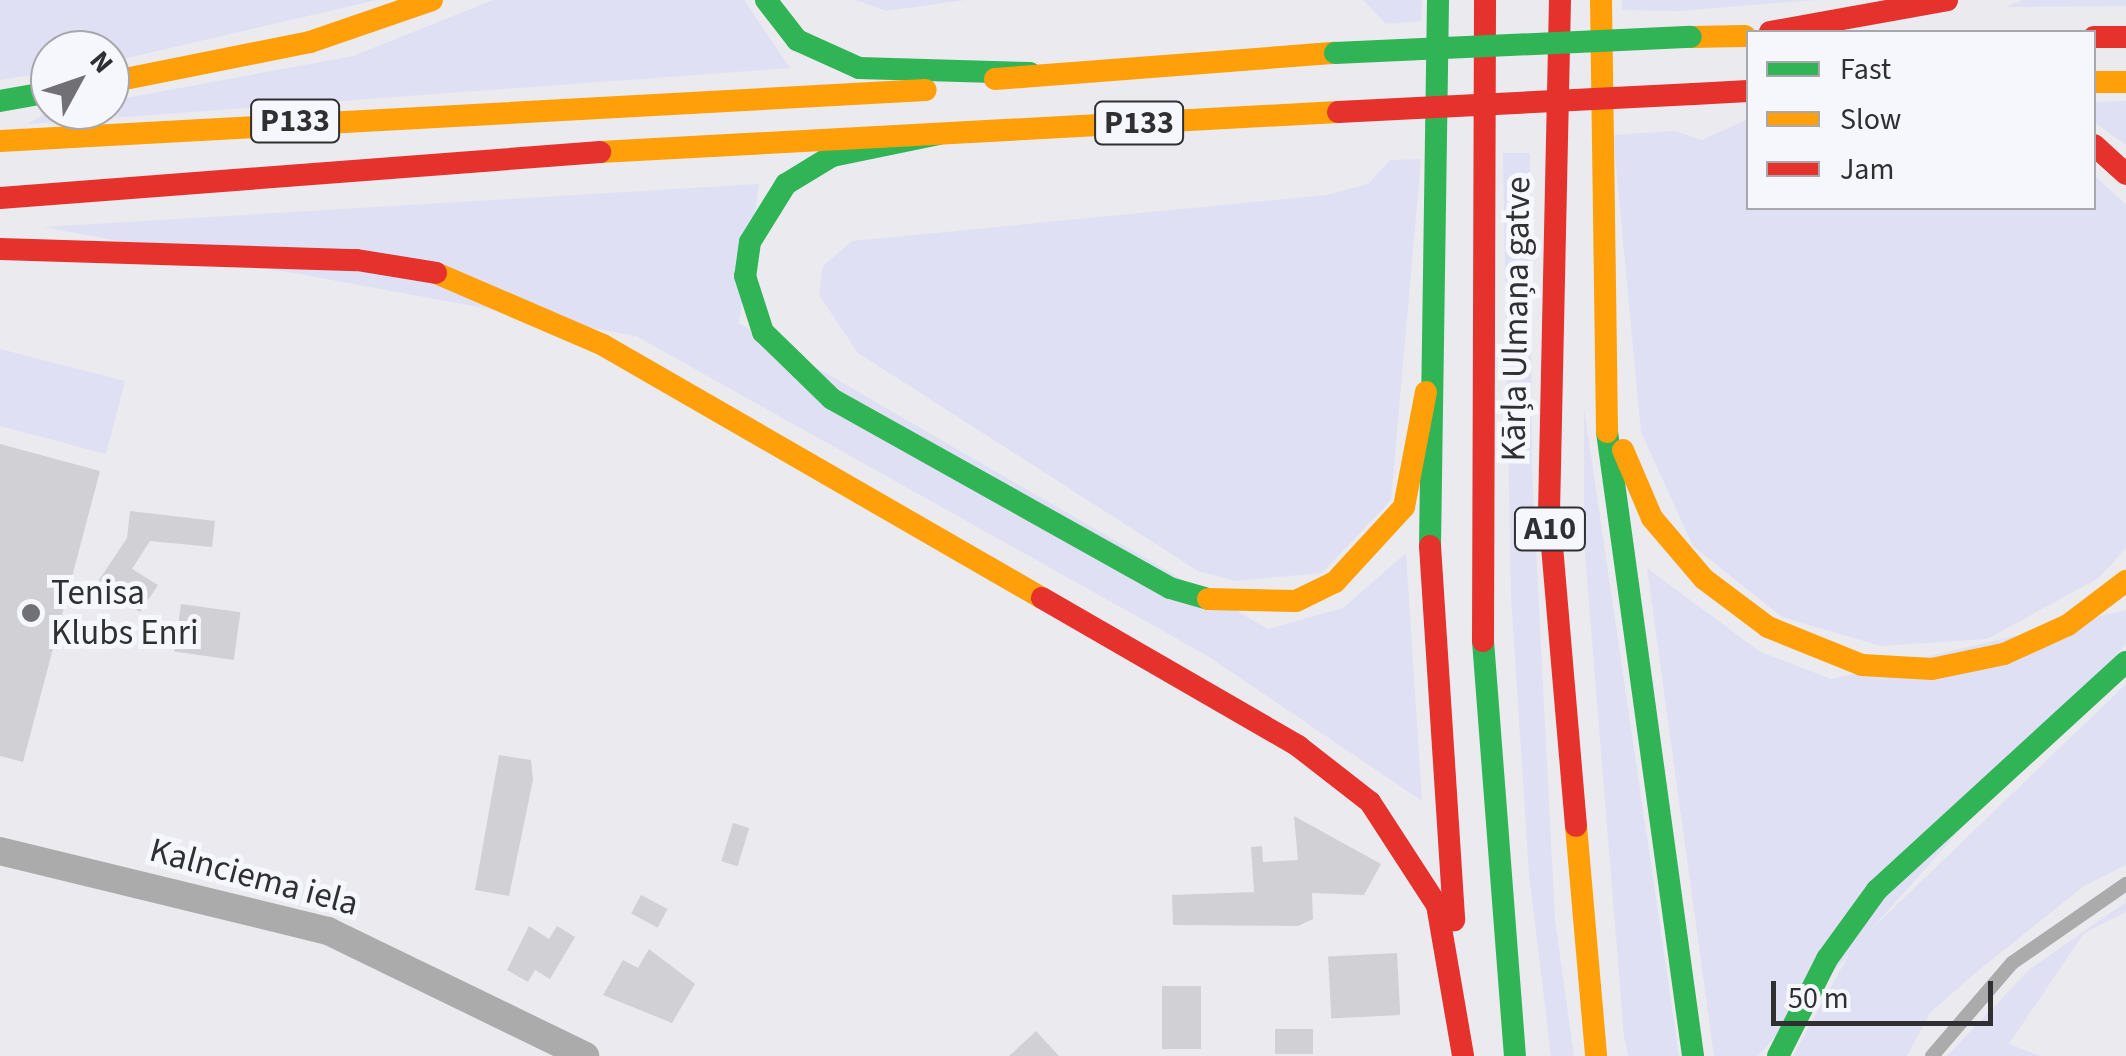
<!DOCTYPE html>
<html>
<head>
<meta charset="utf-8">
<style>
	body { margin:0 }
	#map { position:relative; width:2126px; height:1056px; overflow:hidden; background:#eaeaef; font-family:"Source Sans 3",sans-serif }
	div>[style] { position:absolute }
	.green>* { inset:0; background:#e0e0f4 }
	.building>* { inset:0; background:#d1d1d5; transform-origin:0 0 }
	.lane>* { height:14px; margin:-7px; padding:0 7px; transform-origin:7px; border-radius:7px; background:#ababac }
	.street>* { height:28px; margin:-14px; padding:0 14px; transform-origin:14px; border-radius:14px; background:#ababac }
	.fast>* { height:22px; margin:-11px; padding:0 11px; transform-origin:11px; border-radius:11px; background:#30b455 }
	.slow>* { height:22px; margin:-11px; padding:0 11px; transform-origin:11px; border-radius:11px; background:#ff9f0a }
	.jam>* { height:22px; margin:-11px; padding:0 11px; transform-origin:11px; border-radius:11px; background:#e5322d }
	.fast-bridge>* { height:22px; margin:-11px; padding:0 11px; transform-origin:11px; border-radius:11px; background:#30b455 }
	.jam-bridge>* { height:22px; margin:-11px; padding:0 11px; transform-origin:11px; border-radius:11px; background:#e5322d }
	.dots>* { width:28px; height:28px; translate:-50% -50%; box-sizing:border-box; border:5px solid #f6f6fd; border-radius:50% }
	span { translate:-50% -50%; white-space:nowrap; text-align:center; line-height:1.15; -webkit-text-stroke:10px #f6f6fd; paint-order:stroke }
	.shield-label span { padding:2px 8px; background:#f6f6fd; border:2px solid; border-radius:8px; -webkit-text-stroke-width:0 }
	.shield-label { font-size:32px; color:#303033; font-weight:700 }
	.street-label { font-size:35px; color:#303033 }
	.poi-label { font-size:35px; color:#303033 }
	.left { translate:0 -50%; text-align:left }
	.legend { position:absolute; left:1746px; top:30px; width:350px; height:180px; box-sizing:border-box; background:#f6f6fd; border:2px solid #a7a7ac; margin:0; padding:12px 18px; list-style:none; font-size:30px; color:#303033 }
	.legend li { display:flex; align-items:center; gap:20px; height:50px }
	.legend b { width:50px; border:2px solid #a7a7ac }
	.north { position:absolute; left:30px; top:30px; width:100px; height:100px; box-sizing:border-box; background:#f6f6fd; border:2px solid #a7a7ac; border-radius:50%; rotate:50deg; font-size:28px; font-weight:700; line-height:40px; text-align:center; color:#303033 }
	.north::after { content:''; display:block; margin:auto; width:35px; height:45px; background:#717175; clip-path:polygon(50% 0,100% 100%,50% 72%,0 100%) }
	.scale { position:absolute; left:1771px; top:981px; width:222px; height:45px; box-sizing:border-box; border:5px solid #303033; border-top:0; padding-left:12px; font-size:30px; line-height:35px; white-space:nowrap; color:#303033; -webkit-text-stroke:8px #f6f6fd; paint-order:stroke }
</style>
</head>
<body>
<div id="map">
	<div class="green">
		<i style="clip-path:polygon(0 0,377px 0,110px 62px,110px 50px,50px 50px,50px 72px,0 80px)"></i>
		<i style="clip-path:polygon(493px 0,744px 0,790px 68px,28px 124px,50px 110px,110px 110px,110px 101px,353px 56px)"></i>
		<i style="clip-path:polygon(856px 0,965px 0,886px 11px)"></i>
		<i style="clip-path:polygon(1363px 0,1422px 0,1421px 21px,1386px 24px)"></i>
		<i style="clip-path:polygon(1622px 0,1816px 0,1678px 11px,1622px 10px)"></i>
		<i style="clip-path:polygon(2024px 0,2126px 0,2126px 6px,2005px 7px)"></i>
		<i style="clip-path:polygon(2126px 101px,2126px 145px,2094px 122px,2094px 102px)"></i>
		<i style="clip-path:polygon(1748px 119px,1748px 208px,2094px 208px,2094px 175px,2126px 205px,2126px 548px,2099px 578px,1987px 639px,1881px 646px,1782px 617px,1693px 546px,1641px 432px,1613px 135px,1675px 131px,1702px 140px)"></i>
		<i style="clip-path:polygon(1503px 153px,1530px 153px,1532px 470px,1555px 920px,1574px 1056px,1551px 1056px,1529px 874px,1511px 596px)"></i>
		<i style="clip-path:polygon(1421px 159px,1391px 500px,1322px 573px,1236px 581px,1198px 571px,858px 353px,819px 295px,823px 266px,852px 241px,1326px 195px,1368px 184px,1390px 160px)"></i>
		<i style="clip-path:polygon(759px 184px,739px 323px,1268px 629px,1343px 608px,1406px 553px,1422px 801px,1206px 655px,636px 336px,43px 227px)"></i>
		<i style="clip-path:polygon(0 349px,125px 381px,106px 454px,0 426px)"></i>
		<i style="clip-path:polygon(1584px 408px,1679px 1056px,1628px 1056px,1624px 1036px,1584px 541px)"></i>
		<i style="clip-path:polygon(1647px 568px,1759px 651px,1831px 679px,2126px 610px,2126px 644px,1758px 1056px,1714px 1056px)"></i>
		<i style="clip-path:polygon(2126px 684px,2126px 865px,2084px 886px,1974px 974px,1930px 1013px,1907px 1056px,1793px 1056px,1853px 947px)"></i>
		<i style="clip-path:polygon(2126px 902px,2126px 912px,2084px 933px,2009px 1044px,2040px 1056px,1947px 1056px,2030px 969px)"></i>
	</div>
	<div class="building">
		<i style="clip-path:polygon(0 444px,100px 471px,23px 762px,0 756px)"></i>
		<i style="clip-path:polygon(130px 511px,215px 521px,212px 547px,150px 541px,132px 569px,158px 585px,140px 612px,97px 583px,127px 538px)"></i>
		<i style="left:181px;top:604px;width:60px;height:48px;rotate:8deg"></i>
		<i style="clip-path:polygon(499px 755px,531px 760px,533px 780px,509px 896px,475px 890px)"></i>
		<i style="clip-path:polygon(1294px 816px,1381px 864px,1364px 895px,1312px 893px,1313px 919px,1298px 926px,1173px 925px,1172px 895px,1254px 892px,1251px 847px,1262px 846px,1263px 862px,1298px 860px)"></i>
		<i style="left:733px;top:823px;width:17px;height:40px;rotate:17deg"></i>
		<i style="left:641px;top:895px;width:30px;height:21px;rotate:28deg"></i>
		<i style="clip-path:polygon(529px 926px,549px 939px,557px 926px,575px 937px,550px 979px,535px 970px,528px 982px,507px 970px)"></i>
		<i style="clip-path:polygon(649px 949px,695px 984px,672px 1023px,603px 995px,623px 960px,638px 968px)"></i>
		<i style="left:1397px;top:953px;width:62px;height:69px;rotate:87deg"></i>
		<i style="left:1162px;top:986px;width:39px;height:63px"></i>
		<i style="left:1313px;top:1029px;width:25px;height:38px;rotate:90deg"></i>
		<i style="clip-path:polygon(1036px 1031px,1059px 1056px,1009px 1056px)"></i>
	</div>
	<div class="lane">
		<i style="left:1932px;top:1056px;width:123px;rotate:-49.3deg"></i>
		<i style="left:2012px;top:963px;width:139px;rotate:-34.7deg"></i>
	</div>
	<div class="street">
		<i style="left:0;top:851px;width:338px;rotate:13.7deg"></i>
		<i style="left:328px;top:931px;width:286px;rotate:25.9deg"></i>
	</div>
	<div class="fast">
		<i style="left:766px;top:0;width:51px;rotate:52.2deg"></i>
		<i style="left:797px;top:40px;width:68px;rotate:24.3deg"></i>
		<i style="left:859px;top:68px;width:171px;rotate:1.7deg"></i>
		<i style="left:0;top:101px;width:51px;rotate:-10.2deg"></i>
		<i style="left:939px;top:134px;width:109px;rotate:168.4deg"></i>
		<i style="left:832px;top:156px;width:54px;rotate:148.7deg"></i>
		<i style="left:786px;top:184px;width:68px;rotate:121.8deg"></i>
		<i style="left:750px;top:242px;width:34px;rotate:98deg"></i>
		<i style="left:745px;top:276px;width:59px;rotate:72.2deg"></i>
		<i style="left:763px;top:332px;width:96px;rotate:44.2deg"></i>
		<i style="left:832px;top:399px;width:387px;rotate:29.2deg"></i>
		<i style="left:1170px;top:588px;width:40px;rotate:16deg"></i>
		<i style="left:1607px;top:432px;width:630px;rotate:82.15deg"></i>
		<i style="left:1430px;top:546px;width:546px;rotate:-89.16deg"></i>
		<i style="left:1483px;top:641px;width:416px;rotate:85.6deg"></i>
		<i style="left:1778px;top:1056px;width:109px;rotate:-63.2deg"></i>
		<i style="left:1827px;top:959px;width:85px;rotate:-54.1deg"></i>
		<i style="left:1877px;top:890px;width:338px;rotate:-42.5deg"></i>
	</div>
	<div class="slow">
		<i style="left:1601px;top:0;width:432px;rotate:89.2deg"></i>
		<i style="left:1691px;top:37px;width:54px;rotate:-1.1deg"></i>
		<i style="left:995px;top:79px;width:341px;rotate:-4.4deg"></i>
		<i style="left:110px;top:82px;width:204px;rotate:-11.3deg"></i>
		<i style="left:310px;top:42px;width:129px;rotate:-19deg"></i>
		<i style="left:2094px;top:82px;width:32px"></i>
		<i style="left:0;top:141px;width:927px;rotate:-3.15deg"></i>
		<i style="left:600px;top:152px;width:739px;rotate:-3.1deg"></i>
		<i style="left:436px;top:273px;width:182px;rotate:23.3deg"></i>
		<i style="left:603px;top:345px;width:507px;rotate:29.96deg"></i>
		<i style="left:1623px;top:450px;width:74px;rotate:66.9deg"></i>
		<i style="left:1652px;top:518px;width:80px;rotate:49.6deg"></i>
		<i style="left:1704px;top:579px;width:80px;rotate:36.9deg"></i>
		<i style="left:1768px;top:627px;width:101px;rotate:22deg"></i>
		<i style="left:1862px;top:665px;width:70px;rotate:3.3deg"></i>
		<i style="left:1932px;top:669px;width:74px;rotate:-11.8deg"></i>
		<i style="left:2004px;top:654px;width:70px;rotate:-24.4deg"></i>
		<i style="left:2068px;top:625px;width:73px;rotate:-37.2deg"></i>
		<i style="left:1208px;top:599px;width:88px;rotate:1.3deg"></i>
		<i style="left:1296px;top:601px;width:43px;rotate:-26deg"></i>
		<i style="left:1335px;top:582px;width:102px;rotate:-47.4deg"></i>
		<i style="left:1404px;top:507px;width:117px;rotate:-79.2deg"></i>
		<i style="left:1576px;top:826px;width:231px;rotate:85deg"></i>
	</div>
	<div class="jam">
		<i style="left:1560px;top:0;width:511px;rotate:91.23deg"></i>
		<i style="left:1549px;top:511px;width:316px;rotate:85.1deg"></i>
		<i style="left:1770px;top:32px;width:180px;rotate:-10.2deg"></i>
		<i style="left:2094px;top:37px;width:32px"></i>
		<i style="left:1694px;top:94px;width:54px;rotate:-3.2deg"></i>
		<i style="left:2094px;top:145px;width:43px;rotate:42.2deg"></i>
		<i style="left:0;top:198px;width:602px;rotate:-4.38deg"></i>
		<i style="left:0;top:249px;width:357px;rotate:1.8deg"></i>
		<i style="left:357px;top:260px;width:80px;rotate:9.3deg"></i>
		<i style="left:1430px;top:546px;width:375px;rotate:86.3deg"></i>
		<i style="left:1042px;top:598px;width:296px;rotate:30deg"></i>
		<i style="left:1298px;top:746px;width:91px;rotate:37.9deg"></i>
		<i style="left:1370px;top:802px;width:123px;rotate:57deg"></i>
		<i style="left:1437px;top:905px;width:153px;rotate:80.2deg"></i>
		<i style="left:1483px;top:641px;width:641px;rotate:-89.82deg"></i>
	</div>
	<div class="fast-bridge">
		<i style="left:1335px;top:53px;width:356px;rotate:-2.6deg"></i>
	</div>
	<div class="jam-bridge">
		<i style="left:1338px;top:112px;width:356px;rotate:-2.9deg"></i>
	</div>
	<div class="dots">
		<i style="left:31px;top:613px;background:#717175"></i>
	</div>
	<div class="shield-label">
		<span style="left:295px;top:121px">P133</span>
		<span style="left:1139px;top:123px">P133</span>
		<span style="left:1550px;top:529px">A10</span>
	</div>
	<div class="street-label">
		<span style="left:1516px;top:319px;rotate:-89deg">Kārļa Ulmaņa gatve</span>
		<span style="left:254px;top:877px;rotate:15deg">Kalnciema iela</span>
	</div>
	<div class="poi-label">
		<span class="left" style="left:51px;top:613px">Tenisa<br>Klubs Enri</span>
	</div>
	<ul class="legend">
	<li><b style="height:12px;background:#30b455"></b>Fast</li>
	<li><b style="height:12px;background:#ff9f0a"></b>Slow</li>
	<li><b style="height:12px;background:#e5322d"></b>Jam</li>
	</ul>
	<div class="north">N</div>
	<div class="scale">50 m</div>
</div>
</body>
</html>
